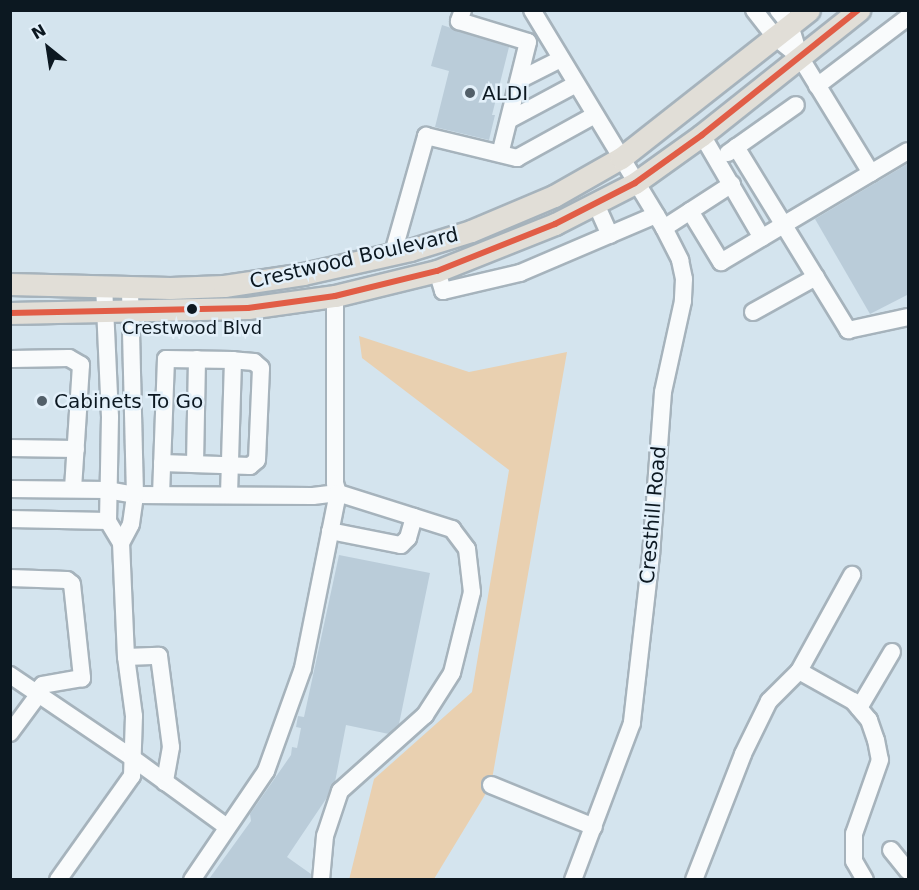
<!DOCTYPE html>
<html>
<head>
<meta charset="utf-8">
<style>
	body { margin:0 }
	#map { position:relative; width:919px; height:890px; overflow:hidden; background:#d4e4ee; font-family:"DejaVu Sans",sans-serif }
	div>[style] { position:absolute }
	.green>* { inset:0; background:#e9d0b0 }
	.building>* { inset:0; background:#baccd9 }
	.roads { filter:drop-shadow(2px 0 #a6b3bc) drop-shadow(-2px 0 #a6b3bc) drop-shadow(0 2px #a6b3bc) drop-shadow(0 -2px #a6b3bc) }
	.minor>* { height:16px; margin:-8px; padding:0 8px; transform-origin:8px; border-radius:8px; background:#f9fbfc }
	.major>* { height:21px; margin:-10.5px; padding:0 10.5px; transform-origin:10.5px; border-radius:10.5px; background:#e1ded7 }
	.bus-1>* { height:6px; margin:-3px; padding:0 3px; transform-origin:3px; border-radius:3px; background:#e15d46 }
	.dots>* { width:16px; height:16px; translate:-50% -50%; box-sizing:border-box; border:3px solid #e3f0fa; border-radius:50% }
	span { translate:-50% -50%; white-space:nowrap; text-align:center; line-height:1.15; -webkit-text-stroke:5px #e3f0fa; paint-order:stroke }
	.bus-label { font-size:18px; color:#0c1821 }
	.poi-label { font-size:20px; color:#0c1821 }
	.left { translate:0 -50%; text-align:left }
	.street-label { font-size:20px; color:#0c1821 }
	.frame { position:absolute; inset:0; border:12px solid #0c1821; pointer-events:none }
	.north { position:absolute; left:18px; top:18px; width:60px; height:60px; -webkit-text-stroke:4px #e3f0fa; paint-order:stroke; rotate:330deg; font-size:16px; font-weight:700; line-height:24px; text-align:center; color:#0c1821 }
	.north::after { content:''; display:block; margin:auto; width:21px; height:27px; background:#0c1821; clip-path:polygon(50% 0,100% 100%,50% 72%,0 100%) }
</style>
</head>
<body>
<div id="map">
	<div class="green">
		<i style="clip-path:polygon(359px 336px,469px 372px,567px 352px,491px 785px,434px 879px,349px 880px,374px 779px,472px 692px,509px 470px,362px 358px)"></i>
	</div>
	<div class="building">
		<i style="clip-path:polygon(442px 25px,509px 47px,492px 115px,495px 115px,489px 140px,435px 127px,449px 71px,431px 66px)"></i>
		<i style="clip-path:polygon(909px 163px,909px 294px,870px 314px,815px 219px)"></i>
		<i style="clip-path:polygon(339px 555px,430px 573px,399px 724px,389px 734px,346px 725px,335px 782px,326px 799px,287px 857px,311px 874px,311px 879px,209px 879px,251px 821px,250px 814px,291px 755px,292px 747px,297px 748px,301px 728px,296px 727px,298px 716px,304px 717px)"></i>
	</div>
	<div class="roads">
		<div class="minor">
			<i style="left:463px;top:10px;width:12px;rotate:110deg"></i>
			<i style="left:459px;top:21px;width:72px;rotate:16.9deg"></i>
			<i style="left:528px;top:42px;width:115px;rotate:104deg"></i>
			<i style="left:532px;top:10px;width:255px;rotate:58.8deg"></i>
			<i style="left:664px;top:228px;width:36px;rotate:63deg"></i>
			<i style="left:680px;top:260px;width:19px;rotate:78deg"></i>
			<i style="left:684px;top:279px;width:22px;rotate:93deg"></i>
			<i style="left:683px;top:301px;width:93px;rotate:102.4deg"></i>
			<i style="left:663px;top:392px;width:163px;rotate:94.2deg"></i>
			<i style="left:651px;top:555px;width:169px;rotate:96.5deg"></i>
			<i style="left:632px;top:723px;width:168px;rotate:110.6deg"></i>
			<i style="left:754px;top:10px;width:34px;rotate:52deg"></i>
			<i style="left:775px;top:37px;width:32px;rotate:39deg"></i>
			<i style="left:778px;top:10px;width:19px;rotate:51deg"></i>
			<i style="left:790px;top:25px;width:34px;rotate:73deg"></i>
			<i style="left:800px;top:57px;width:136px;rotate:58.5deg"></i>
			<i style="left:519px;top:80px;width:47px;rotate:-26.6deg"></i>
			<i style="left:817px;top:86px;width:114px;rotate:-37.2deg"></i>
			<i style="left:509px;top:120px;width:76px;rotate:-28.2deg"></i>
			<i style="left:702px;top:135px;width:119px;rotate:59.8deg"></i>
			<i style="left:736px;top:147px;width:215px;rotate:58.5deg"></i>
			<i style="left:848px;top:330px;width:61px;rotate:-12.2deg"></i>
			<i style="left:728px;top:153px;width:83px;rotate:-35.2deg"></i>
			<i style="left:596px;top:204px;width:34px;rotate:66deg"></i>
			<i style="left:690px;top:211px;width:60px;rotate:58.7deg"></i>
			<i style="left:721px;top:262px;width:217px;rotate:-30.7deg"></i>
			<i style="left:664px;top:228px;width:81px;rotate:-32.9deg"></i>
			<i style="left:393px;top:253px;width:122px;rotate:-74.2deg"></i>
			<i style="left:426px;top:136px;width:94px;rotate:13.6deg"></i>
			<i style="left:517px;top:158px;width:89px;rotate:-28.9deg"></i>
			<i style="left:437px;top:271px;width:21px;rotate:73deg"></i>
			<i style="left:443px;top:291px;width:79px;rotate:-13.2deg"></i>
			<i style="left:520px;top:273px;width:148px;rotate:-23.1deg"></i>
			<i style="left:753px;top:312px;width:72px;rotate:-29.1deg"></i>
			<i style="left:12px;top:359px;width:57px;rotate:-1deg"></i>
			<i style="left:69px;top:358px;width:14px;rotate:30deg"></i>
			<i style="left:81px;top:365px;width:124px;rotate:93.7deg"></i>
			<i style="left:10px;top:448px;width:66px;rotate:0.9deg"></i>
			<i style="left:162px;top:463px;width:88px;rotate:2deg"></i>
			<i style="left:250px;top:466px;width:9px;rotate:-41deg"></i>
			<i style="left:257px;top:460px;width:92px;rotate:-87.5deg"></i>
			<i style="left:261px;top:368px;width:9px;rotate:-139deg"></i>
			<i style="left:254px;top:362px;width:21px;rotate:-175deg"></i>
			<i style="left:195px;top:464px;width:105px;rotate:-88.9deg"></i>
			<i style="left:10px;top:489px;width:97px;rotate:0.6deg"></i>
			<i style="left:107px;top:490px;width:28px;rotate:10deg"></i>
			<i style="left:135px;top:495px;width:178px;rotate:0.3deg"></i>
			<i style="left:313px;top:496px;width:25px;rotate:-7deg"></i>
			<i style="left:338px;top:493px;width:10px;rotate:-107deg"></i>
			<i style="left:335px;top:483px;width:187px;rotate:-90deg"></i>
			<i style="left:161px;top:495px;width:136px;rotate:-87.9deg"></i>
			<i style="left:166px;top:359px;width:67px;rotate:0.9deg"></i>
			<i style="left:233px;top:360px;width:135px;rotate:91.7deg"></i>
			<i style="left:10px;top:519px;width:98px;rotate:1.2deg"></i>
			<i style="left:330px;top:531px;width:72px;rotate:11.2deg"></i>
			<i style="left:401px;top:545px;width:10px;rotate:-45deg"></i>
			<i style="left:408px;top:538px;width:22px;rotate:-74deg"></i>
			<i style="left:121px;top:543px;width:21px;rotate:-62deg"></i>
			<i style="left:131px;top:524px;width:29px;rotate:-82deg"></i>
			<i style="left:135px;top:495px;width:207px;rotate:-91.4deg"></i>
			<i style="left:10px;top:578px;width:57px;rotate:2deg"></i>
			<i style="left:67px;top:580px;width:6px;rotate:39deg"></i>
			<i style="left:72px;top:584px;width:95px;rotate:83.9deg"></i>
			<i style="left:82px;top:678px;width:40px;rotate:170deg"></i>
			<i style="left:43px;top:685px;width:11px;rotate:135deg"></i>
			<i style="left:126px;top:657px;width:33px;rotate:-2deg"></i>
			<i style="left:159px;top:656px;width:92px;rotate:82.5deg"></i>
			<i style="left:171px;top:747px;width:36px;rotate:100deg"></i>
			<i style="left:799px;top:671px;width:62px;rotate:29.1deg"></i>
			<i style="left:853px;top:701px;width:25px;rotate:50deg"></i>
			<i style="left:869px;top:720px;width:21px;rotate:71deg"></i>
			<i style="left:876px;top:740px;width:20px;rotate:79deg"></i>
			<i style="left:880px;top:760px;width:78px;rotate:109.4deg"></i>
			<i style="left:854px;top:834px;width:27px;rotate:90deg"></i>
			<i style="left:854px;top:861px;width:22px;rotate:60deg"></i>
			<i style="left:10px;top:675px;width:146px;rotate:34.1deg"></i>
			<i style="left:131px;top:757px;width:119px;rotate:36.1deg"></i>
			<i style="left:859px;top:708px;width:65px;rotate:-59.5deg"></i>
			<i style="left:10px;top:733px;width:47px;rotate:-53.6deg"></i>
			<i style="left:491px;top:785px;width:111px;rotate:22.2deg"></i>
			<i style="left:891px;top:850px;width:27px;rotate:51deg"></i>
			<i style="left:58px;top:880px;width:128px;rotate:-54.6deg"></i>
			<i style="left:132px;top:776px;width:60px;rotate:-88.1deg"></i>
			<i style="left:134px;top:716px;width:60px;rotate:-97.7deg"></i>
			<i style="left:126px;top:657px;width:114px;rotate:-92.5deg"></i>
			<i style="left:121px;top:543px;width:26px;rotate:-121deg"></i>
			<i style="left:108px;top:521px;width:104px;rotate:-88.9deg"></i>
			<i style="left:110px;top:417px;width:130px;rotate:-92.6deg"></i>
			<i style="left:192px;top:880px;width:132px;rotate:-55.8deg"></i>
			<i style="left:266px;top:771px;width:109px;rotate:-70.2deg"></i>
			<i style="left:303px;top:668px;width:178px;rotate:-78.7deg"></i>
			<i style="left:338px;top:493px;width:120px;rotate:17.5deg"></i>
			<i style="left:452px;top:529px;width:25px;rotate:53deg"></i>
			<i style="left:467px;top:549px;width:43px;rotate:83.4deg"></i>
			<i style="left:472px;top:592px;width:83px;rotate:103.9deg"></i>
			<i style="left:452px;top:673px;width:50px;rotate:122.7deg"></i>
			<i style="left:425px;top:715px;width:114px;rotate:138.2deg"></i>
			<i style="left:340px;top:791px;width:47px;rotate:108.4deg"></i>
			<i style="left:325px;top:836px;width:44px;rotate:95.2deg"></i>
			<i style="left:694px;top:880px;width:135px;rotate:-68.7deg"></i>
			<i style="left:743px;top:754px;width:59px;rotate:-63.9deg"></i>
			<i style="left:769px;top:701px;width:42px;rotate:-45deg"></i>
			<i style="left:799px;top:671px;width:110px;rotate:-61.1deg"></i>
		</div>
		<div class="major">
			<i style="left:10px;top:284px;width:160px;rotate:1.4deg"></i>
			<i style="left:170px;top:288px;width:54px;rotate:-2.1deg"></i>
			<i style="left:224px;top:286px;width:80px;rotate:-8.6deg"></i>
			<i style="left:303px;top:274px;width:110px;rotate:-12.6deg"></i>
			<i style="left:410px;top:250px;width:64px;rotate:-17.3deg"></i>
			<i style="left:471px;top:231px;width:90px;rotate:-22.9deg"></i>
			<i style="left:554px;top:196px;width:77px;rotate:-29.6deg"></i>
			<i style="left:621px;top:158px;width:239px;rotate:-38.2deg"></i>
			<i style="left:10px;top:313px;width:238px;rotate:-1.2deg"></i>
			<i style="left:248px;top:308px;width:88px;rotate:-7.9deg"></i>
			<i style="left:335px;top:296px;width:105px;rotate:-13.8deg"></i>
			<i style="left:437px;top:271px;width:127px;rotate:-21.7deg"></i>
			<i style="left:555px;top:224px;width:90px;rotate:-27.1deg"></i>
			<i style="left:635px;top:183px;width:82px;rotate:-35.6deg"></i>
			<i style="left:702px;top:135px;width:201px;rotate:-38.5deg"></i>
		</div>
	</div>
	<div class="bus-1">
		<i style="left:10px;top:313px;width:238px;rotate:-1.2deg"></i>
		<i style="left:248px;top:308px;width:88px;rotate:-7.9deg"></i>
		<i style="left:335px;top:296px;width:105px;rotate:-13.8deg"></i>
		<i style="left:437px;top:271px;width:127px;rotate:-21.7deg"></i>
		<i style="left:555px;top:224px;width:90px;rotate:-27.1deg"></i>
		<i style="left:635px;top:183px;width:82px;rotate:-35.6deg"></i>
		<i style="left:702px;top:135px;width:200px;rotate:-38.7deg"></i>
	</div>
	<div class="dots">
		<i style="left:470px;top:93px;background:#525f69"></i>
		<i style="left:192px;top:309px;background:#0c1821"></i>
		<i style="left:42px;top:401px;background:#525f69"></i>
	</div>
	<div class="bus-label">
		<span style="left:192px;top:328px">Crestwood Blvd</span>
	</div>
	<div class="poi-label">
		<span class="left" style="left:482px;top:93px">ALDI</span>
		<span class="left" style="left:54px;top:401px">Cabinets To Go</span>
	</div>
	<div class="street-label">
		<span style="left:354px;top:258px;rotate:-13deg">Crestwood Boulevard</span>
		<span style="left:653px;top:515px;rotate:-85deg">Cresthill Road</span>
	</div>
	<div class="frame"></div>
	<div class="north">N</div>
</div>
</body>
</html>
